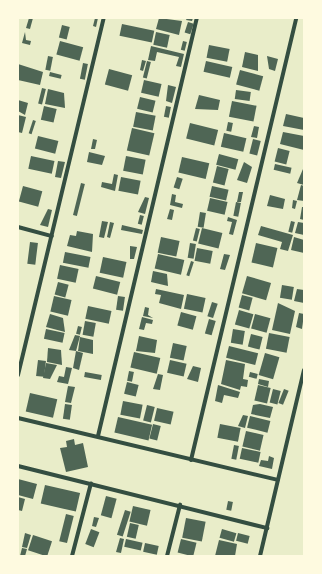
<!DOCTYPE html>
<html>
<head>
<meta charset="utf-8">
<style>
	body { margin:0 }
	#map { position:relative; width:322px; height:574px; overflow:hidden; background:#e9edc9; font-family:"Source Sans 3",sans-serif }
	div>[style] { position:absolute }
	.building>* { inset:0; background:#4f6655; transform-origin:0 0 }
	.minor>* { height:4px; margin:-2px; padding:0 2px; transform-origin:2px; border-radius:2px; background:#344e41 }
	span { translate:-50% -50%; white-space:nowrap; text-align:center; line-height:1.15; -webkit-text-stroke:3px #fefae0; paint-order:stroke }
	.frame { position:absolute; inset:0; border:19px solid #fefae0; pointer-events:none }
</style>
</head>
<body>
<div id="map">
	<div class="building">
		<i style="clip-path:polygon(29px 18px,33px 18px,30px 29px,26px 28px)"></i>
		<i style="clip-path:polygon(95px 18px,98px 18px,96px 27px,93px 26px)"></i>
		<i style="clip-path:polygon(159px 18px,182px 21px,179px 35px,156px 29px)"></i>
		<i style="clip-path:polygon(187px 18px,193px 18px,192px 21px,186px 20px)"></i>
		<i style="left:188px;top:22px;width:6px;height:11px;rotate:18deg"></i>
		<i style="left:122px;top:24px;width:33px;height:12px;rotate:12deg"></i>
		<i style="left:62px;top:25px;width:8px;height:13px;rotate:14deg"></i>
		<i style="clip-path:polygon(25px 32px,26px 40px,31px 41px,30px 45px,22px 43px)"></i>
		<i style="left:156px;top:32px;width:14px;height:13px;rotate:12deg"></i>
		<i style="left:60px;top:41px;width:24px;height:14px;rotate:15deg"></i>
		<i style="left:183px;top:41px;width:4px;height:9px;rotate:14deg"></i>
		<i style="left:209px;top:45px;width:21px;height:13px;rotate:11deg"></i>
		<i style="clip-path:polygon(151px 46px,184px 54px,181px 67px,176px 66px,179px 57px,157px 52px,155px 61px,148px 60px)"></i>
		<i style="clip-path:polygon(245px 52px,258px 55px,258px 71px,242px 67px)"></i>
		<i style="left:48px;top:56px;width:5px;height:14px;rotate:11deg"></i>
		<i style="clip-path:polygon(267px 56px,278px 59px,275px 71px,269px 69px)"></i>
		<i style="clip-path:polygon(142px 60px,146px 61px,143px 71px,140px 70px)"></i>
		<i style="left:147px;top:61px;width:4px;height:17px;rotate:14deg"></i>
		<i style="left:206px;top:61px;width:27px;height:11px;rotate:13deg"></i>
		<i style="left:83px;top:63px;width:5px;height:16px;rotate:11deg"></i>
		<i style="clip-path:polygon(18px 64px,43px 72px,40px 85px,18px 80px)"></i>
		<i style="left:109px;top:69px;width:24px;height:16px;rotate:15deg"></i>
		<i style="left:240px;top:70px;width:24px;height:15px;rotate:15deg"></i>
		<i style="left:50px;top:72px;width:12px;height:4px;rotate:14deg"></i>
		<i style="left:144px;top:80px;width:18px;height:13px;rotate:13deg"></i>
		<i style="clip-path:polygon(168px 85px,176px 87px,172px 103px,166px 101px)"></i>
		<i style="left:42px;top:88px;width:4px;height:16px;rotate:14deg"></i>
		<i style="clip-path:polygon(48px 89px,64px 93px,65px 108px,45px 104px)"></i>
		<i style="left:236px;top:90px;width:15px;height:9px;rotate:8deg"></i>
		<i style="clip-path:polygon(199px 95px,220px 100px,218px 110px,195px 109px)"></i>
		<i style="left:140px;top:97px;width:16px;height:12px;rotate:14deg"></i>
		<i style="clip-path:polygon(18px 100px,28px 103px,25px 115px,18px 111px)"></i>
		<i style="left:232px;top:101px;width:25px;height:16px;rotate:11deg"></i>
		<i style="left:44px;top:106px;width:13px;height:14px;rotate:13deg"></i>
		<i style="left:166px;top:106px;width:5px;height:11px;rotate:11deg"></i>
		<i style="left:136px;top:112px;width:20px;height:15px;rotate:11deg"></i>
		<i style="clip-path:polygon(286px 114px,304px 118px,304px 130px,283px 126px)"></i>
		<i style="clip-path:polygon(18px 115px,26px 117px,22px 133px,18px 132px)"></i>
		<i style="left:33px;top:120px;width:3px;height:14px;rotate:18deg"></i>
		<i style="left:228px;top:122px;width:5px;height:9px;rotate:11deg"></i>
		<i style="left:190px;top:123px;width:29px;height:16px;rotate:14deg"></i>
		<i style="clip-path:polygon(254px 126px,259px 127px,257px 138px,251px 137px)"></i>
		<i style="left:132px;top:128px;width:23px;height:23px;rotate:13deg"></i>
		<i style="clip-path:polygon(283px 132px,304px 136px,304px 150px,280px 144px)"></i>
		<i style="left:224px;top:133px;width:23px;height:14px;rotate:13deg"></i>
		<i style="left:38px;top:136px;width:21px;height:13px;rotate:14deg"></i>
		<i style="clip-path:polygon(93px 139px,97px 140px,95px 149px,91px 149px)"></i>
		<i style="left:253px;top:139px;width:8px;height:15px;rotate:14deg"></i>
		<i style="left:278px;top:148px;width:12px;height:14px;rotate:14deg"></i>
		<i style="clip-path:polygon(89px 152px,105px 156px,102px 165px,87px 162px)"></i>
		<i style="left:219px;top:154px;width:20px;height:11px;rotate:15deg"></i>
		<i style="left:31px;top:156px;width:24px;height:13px;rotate:12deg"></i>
		<i style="left:126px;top:156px;width:20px;height:15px;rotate:11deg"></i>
		<i style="left:182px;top:157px;width:28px;height:16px;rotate:13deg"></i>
		<i style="clip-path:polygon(58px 161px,65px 162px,61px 178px,55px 177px)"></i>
		<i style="clip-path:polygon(244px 162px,252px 167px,247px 183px,237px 180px)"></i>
		<i style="left:275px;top:164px;width:17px;height:6px;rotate:13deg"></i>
		<i style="left:217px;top:166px;width:12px;height:17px;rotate:14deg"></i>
		<i style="clip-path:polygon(303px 169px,304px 169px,304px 185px,297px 183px)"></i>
		<i style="clip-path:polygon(114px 174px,118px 175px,115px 191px,101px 187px,102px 182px,112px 184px)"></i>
		<i style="left:121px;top:177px;width:20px;height:14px;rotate:11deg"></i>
		<i style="left:177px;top:177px;width:6px;height:11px;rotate:18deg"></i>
		<i style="left:81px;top:183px;width:4px;height:33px;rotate:14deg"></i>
		<i style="clip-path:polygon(301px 185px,304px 186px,304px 201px,297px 200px)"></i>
		<i style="left:23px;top:186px;width:20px;height:16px;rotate:15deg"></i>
		<i style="left:212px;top:186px;width:17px;height:11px;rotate:13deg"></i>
		<i style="clip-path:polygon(239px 192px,243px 192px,241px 202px,237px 202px)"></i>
		<i style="clip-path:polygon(172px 194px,176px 195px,175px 202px,183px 204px,182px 208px,170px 205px)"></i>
		<i style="clip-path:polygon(270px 195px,285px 199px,283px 209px,267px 206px)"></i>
		<i style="clip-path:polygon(145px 197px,149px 198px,145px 214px,138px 212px)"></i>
		<i style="left:210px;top:198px;width:18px;height:13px;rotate:13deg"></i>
		<i style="clip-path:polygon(293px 200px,297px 201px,295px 209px,292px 208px)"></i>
		<i style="left:236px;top:202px;width:5px;height:14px;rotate:11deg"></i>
		<i style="clip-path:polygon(302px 207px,304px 207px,304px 220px,300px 219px)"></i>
		<i style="clip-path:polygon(48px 209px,52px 210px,48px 227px,40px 225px)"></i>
		<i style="clip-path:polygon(170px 209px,174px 210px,172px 220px,167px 219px)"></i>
		<i style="left:200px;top:212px;width:6px;height:15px;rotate:9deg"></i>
		<i style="left:140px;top:215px;width:4px;height:9px;rotate:14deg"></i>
		<i style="clip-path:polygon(228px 217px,237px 220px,233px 235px,229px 234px,232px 222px,227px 221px)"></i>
		<i style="clip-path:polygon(102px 221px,108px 222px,104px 238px,99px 237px)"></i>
		<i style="left:291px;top:221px;width:4px;height:11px;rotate:14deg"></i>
		<i style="clip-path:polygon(110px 222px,114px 223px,110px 238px,107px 237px)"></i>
		<i style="clip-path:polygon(298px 222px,304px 223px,304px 235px,295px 233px)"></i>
		<i style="clip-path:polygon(122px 225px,143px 230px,142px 234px,121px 230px)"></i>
		<i style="clip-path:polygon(261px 226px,293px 235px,288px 251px,280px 249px,282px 242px,258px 235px)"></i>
		<i style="left:196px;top:228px;width:4px;height:13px;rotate:14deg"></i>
		<i style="left:202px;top:228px;width:21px;height:16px;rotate:14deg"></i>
		<i style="clip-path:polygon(77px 231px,93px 234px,92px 252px,67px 246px,70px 235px,76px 236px)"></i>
		<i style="left:161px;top:237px;width:19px;height:16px;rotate:12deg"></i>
		<i style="clip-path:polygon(294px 237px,304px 240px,304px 253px,291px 250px)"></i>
		<i style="left:30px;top:242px;width:8px;height:22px;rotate:7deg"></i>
		<i style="left:190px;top:243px;width:6px;height:15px;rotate:9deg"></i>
		<i style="left:256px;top:243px;width:22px;height:20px;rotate:13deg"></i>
		<i style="clip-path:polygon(130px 246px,137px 247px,134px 259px,130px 259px)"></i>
		<i style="left:197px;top:248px;width:16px;height:13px;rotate:11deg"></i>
		<i style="left:65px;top:252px;width:26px;height:11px;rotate:11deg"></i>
		<i style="left:158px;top:254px;width:27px;height:15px;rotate:13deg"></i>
		<i style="clip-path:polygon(224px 254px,230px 255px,225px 270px,220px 269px)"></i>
		<i style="left:103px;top:257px;width:24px;height:16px;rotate:12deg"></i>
		<i style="left:191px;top:261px;width:3px;height:15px;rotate:18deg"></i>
		<i style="left:60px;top:265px;width:19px;height:14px;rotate:12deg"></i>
		<i style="clip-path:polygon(153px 271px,167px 274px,168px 286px,151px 282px)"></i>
		<i style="left:96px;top:276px;width:25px;height:13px;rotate:14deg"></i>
		<i style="left:247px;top:276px;width:25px;height:18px;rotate:16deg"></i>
		<i style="left:58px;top:282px;width:11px;height:13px;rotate:15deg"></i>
		<i style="left:282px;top:285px;width:12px;height:13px;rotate:9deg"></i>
		<i style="clip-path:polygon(156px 289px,184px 295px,181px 309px,159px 303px,161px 295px,155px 294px)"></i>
		<i style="clip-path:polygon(297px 289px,304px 290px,304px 303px,294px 301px)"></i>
		<i style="left:187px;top:294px;width:19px;height:15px;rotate:12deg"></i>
		<i style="left:242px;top:295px;width:11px;height:13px;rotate:15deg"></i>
		<i style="left:54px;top:296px;width:18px;height:16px;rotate:13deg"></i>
		<i style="left:118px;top:296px;width:7px;height:14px;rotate:8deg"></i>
		<i style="left:212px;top:302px;width:6px;height:15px;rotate:18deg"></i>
		<i style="clip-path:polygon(278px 303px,295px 311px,290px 334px,272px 330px)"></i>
		<i style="left:88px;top:306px;width:24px;height:13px;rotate:12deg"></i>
		<i style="clip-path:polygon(145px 307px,149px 308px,148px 315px,153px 318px,143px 316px)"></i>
		<i style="left:239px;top:310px;width:15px;height:15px;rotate:16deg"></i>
		<i style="left:181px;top:312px;width:16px;height:14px;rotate:15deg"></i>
		<i style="clip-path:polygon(299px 313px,304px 314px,302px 329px,296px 327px)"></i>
		<i style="clip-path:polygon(50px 314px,63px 318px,65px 332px,46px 327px)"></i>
		<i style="left:255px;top:314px;width:16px;height:15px;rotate:15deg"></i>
		<i style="clip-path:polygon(142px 317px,153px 320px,152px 324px,146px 323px,144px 330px,139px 329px)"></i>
		<i style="left:209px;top:319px;width:7px;height:15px;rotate:16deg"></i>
		<i style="left:85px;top:321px;width:11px;height:14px;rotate:10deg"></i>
		<i style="left:78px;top:326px;width:4px;height:8px;rotate:14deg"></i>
		<i style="left:46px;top:329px;width:19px;height:10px;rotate:12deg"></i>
		<i style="left:233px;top:329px;width:12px;height:14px;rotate:9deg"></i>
		<i style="left:269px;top:333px;width:21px;height:16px;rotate:11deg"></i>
		<i style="left:251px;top:334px;width:12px;height:13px;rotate:14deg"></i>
		<i style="clip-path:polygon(75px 335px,80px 336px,76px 351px,69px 350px)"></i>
		<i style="clip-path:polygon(139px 336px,157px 340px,155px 353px,136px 351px)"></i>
		<i style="clip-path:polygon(80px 337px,93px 340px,93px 354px,78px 351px)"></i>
		<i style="left:173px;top:343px;width:14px;height:15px;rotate:12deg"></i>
		<i style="left:229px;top:346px;width:30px;height:12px;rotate:14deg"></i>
		<i style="clip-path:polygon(48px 348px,61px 350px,62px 365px,47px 362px)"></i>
		<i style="clip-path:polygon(76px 351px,83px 353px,79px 370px,73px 368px)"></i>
		<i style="left:134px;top:352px;width:27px;height:16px;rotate:13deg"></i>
		<i style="left:265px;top:353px;width:15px;height:23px;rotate:16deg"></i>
		<i style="left:38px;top:360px;width:8px;height:16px;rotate:7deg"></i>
		<i style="left:170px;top:360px;width:17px;height:13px;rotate:13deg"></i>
		<i style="clip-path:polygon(226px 360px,245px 364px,243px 379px,248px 380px,247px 387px,241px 386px,240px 390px,221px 384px)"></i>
		<i style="clip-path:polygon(46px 363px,57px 365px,50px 379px,43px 378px)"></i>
		<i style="clip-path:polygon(193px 366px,201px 368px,198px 382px,187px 379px)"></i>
		<i style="clip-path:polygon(66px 367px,72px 368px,68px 384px,57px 382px,59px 376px,64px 377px)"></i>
		<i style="left:129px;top:371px;width:5px;height:10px;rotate:11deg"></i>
		<i style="left:85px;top:372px;width:17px;height:5px;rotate:10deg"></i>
		<i style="left:250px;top:372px;width:8px;height:5px;rotate:14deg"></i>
		<i style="clip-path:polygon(158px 374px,163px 375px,160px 390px,153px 389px)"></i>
		<i style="clip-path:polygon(259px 379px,269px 381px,268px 387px,258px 384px)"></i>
		<i style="left:127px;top:382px;width:12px;height:12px;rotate:14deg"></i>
		<i style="clip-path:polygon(218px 385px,240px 392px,238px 398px,224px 395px,222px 403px,215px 401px)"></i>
		<i style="left:258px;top:385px;width:13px;height:16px;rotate:13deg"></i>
		<i style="clip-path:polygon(68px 386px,75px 387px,71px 403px,65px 402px)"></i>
		<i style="left:273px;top:389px;width:8px;height:14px;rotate:14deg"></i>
		<i style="left:284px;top:389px;width:5px;height:15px;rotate:22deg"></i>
		<i style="left:30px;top:393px;width:28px;height:19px;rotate:13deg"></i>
		<i style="left:123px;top:401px;width:20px;height:14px;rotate:11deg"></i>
		<i style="left:65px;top:404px;width:7px;height:15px;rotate:8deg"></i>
		<i style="clip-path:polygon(260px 404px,273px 407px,270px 418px,251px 414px,253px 405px)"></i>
		<i style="left:147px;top:405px;width:8px;height:16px;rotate:14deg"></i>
		<i style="left:157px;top:408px;width:17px;height:13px;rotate:13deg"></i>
		<i style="clip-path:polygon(243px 415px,248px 416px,245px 428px,238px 426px)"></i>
		<i style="left:250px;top:416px;width:21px;height:12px;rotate:14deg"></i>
		<i style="left:118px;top:417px;width:35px;height:16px;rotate:13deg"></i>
		<i style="left:153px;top:424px;width:8px;height:15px;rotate:14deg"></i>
		<i style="left:220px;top:424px;width:21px;height:14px;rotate:11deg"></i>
		<i style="left:246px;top:431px;width:18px;height:16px;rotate:13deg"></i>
		<i style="clip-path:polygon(74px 439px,75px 445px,83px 443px,88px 467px,66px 472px,60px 448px,67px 447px,66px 441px)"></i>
		<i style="left:234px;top:445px;width:5px;height:14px;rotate:11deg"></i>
		<i style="left:242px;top:448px;width:19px;height:11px;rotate:12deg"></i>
		<i style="clip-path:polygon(269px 456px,274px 458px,272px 469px,259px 466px,261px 460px,268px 461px)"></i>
		<i style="clip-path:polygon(18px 479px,37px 484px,33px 499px,18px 495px)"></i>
		<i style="left:45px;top:485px;width:36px;height:19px;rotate:13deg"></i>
		<i style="left:106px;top:496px;width:11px;height:20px;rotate:15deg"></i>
		<i style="clip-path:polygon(18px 497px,25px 499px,22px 511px,18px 510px)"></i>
		<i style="left:228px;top:501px;width:5px;height:9px;rotate:11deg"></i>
		<i style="left:133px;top:506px;width:18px;height:16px;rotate:13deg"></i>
		<i style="left:125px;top:510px;width:6px;height:26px;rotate:18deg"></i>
		<i style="left:66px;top:514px;width:8px;height:28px;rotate:14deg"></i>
		<i style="clip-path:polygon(94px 517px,99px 518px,96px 527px,92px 526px)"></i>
		<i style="left:186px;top:518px;width:20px;height:20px;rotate:11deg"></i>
		<i style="left:130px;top:523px;width:9px;height:14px;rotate:13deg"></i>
		<i style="left:91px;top:529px;width:9px;height:16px;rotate:21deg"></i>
		<i style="left:222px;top:529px;width:15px;height:9px;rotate:16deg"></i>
		<i style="clip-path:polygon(25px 533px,31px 535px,27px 548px,22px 547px)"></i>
		<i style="left:238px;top:533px;width:12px;height:8px;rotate:14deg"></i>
		<i style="left:33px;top:535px;width:20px;height:16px;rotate:18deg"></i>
		<i style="clip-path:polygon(120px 538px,124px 539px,121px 553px,116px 552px)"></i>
		<i style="left:126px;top:539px;width:17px;height:8px;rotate:13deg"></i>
		<i style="left:181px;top:539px;width:16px;height:14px;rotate:14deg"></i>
		<i style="clip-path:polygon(219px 540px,237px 544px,235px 556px,215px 556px)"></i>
		<i style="left:145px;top:543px;width:14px;height:9px;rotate:12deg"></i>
		<i style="clip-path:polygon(22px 548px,27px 549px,25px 556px,20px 556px)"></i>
	</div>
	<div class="minor">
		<i style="left:18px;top:227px;width:35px;rotate:15deg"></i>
		<i style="left:18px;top:375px;width:367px;rotate:-76.5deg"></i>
		<i style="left:18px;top:418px;width:267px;rotate:13.4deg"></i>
		<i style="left:98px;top:436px;width:430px;rotate:-76.7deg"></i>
		<i style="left:191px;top:460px;width:454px;rotate:-76.6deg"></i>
		<i style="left:18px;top:466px;width:257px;rotate:14deg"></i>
		<i style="left:72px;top:556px;width:75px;rotate:-75.4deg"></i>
		<i style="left:167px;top:556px;width:53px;rotate:-75.7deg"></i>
		<i style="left:260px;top:556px;width:191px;rotate:-76.7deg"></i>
	</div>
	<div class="frame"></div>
</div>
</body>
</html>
